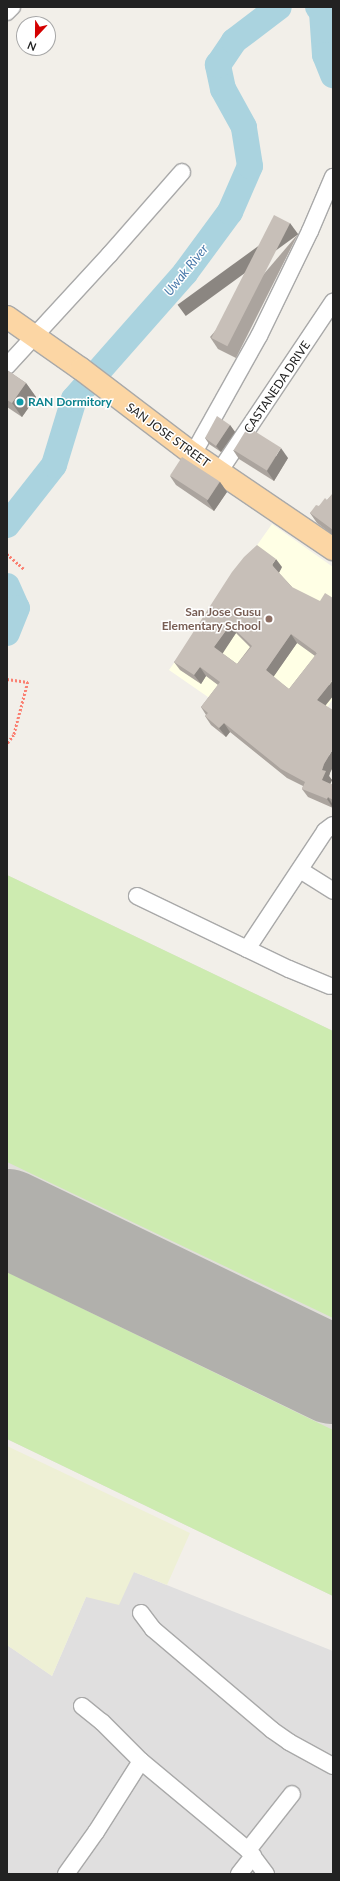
<!DOCTYPE html>
<html>
<head>
<meta charset="utf-8">
<style>
	body { margin:0 }
	#map { position:relative; width:340px; height:1881px; overflow:hidden; background:#f2efe9; font-family:Lato,sans-serif }
	div>[style] { position:absolute }
	.residential>* { inset:0; background:#e0dfdf }
	.education>* { inset:0; background:#ffffe5 }
	.airport>* { inset:0; background:#e1dfda }
	.farmland>* { inset:0; background:#eef0d5 }
	.grass>* { inset:0; background:#cdebb0 }
	.river>* { height:26px; margin:-13px; padding:0 13px; transform-origin:13px; border-radius:13px; background:#aad3df }
	.runway>* { height:98px; margin:-49px; padding:0 49px; transform-origin:49px; border-radius:49px; background:#b1b0ac }
	.path>* { height:2.5px; margin-top:-1.25px; transform-origin:0; background:repeating-linear-gradient(90deg,#fa8072 0 2px,transparent 0 4px) }
	.roads { filter:drop-shadow(1px 0 #a9a9a9) drop-shadow(-1px 0 #a9a9a9) drop-shadow(0 1px #a9a9a9) drop-shadow(0 -1px #a9a9a9) }
	.street>* { height:16px; margin:-8px; padding:0 8px; transform-origin:8px; border-radius:8px; background:#fff }
	.primary>* { height:22px; margin:-11px; padding:0 11px; transform-origin:11px; border-radius:11px; background:#fcd6a4 }
	.wall>* { inset:0; background:#aba49e }
	.shaded-wall>* { inset:0; background:#8b8681; transform-origin:0 0 }
	.building>* { inset:0; background:#c7bfb8; transform-origin:0 0 }
	.dots>* { width:11px; height:11px; translate:-50% -50%; box-sizing:border-box; border:2px solid #fff; border-radius:50% }
	span { translate:-50% -50%; white-space:nowrap; text-align:center; line-height:1.15; -webkit-text-stroke:3px #fff; paint-order:stroke }
	.street-label { font-size:12px; color:#222 }
	.culture-label { font-size:12px; color:#0d838f; font-weight:700 }
	.left { translate:0 -50%; text-align:left }
	.education-label { font-size:12px; color:#785e54; font-weight:700 }
	.right { translate:-100% -50%; text-align:right }
	.water-label { font-size:13px; color:#4a7aab; font-style:italic }
	.frame { position:absolute; inset:0; border:8px solid #222; pointer-events:none }
	.north { position:absolute; left:16px; top:16px; width:40px; height:40px; box-sizing:border-box; background:#fff; border:1px solid #a7a7a7; border-radius:50%; rotate:202deg; font-size:11px; font-weight:700; line-height:16px; text-align:center; color:#222 }
	.north::after { content:''; display:block; margin:auto; width:14px; height:18px; background:#d40000; clip-path:polygon(50% 0,100% 100%,50% 72%,0 100%) }
</style>
</head>
<body>
<div id="map">
	<div class="residential">
		<i style="clip-path:polygon(134px 1572px,333px 1651px,333px 1874px,7px 1874px,7px 1645px,52px 1676px,86px 1597px)"></i>
	</div>
	<div class="education">
		<i style="clip-path:polygon(272px 524px,333px 567px,333px 699px,293px 756px,169px 670px)"></i>
	</div>
	<div class="airport">
		<i style="clip-path:polygon(7px 875px,333px 1031px,333px 1596px,7px 1439px)"></i>
	</div>
	<div class="farmland">
		<i style="clip-path:polygon(7px 1446px,190px 1533px,167px 1585px,134px 1572px,119px 1605px,86px 1597px,52px 1676px,7px 1645px)"></i>
	</div>
	<div class="grass">
		<i style="clip-path:polygon(7px 875px,333px 1031px,333px 1318px,7px 1162px)"></i>
		<i style="clip-path:polygon(7px 1272px,333px 1430px,333px 1596px,7px 1439px)"></i>
	</div>
	<div class="river">
		<i style="left:318px;top:7px;width:6px;rotate:51deg"></i>
		<i style="left:322px;top:12px;width:43px;rotate:86deg"></i>
		<i style="left:325px;top:55px;width:22px;rotate:68deg"></i>
		<i style="left:7px;top:525px;width:76px;rotate:-51.9deg"></i>
		<i style="left:54px;top:465px;width:69px;rotate:-73.1deg"></i>
		<i style="left:74px;top:399px;width:168px;rotate:-48.6deg"></i>
		<i style="left:185px;top:273px;width:76px;rotate:-53.6deg"></i>
		<i style="left:230px;top:212px;width:50px;rotate:-66.5deg"></i>
		<i style="left:250px;top:166px;width:39px;rotate:-99deg"></i>
		<i style="left:244px;top:127px;width:43px;rotate:-118.9deg"></i>
		<i style="left:223px;top:89px;width:25px;rotate:-102deg"></i>
		<i style="left:218px;top:65px;width:29px;rotate:-56deg"></i>
		<i style="left:234px;top:41px;width:56px;rotate:-37.1deg"></i>
		<i style="left:7px;top:586px;width:24px;rotate:66deg"></i>
		<i style="left:17px;top:608px;width:27px;rotate:112deg"></i>
	</div>
	<div class="runway">
		<i style="left:7px;top:1218px;width:362px;rotate:25.7deg"></i>
	</div>
	<div class="path">
		<i style="left:7px;top:554px;width:23px;rotate:41deg"></i>
		<i style="left:7px;top:679px;width:21px;rotate:8deg"></i>
		<i style="left:28px;top:682px;width:55px;rotate:104.8deg"></i>
		<i style="left:14px;top:735px;width:11px;rotate:128deg"></i>
	</div>
	<div class="roads">
		<div class="street">
			<i style="left:7px;top:12px;width:7px;rotate:-45deg"></i>
			<i style="left:7px;top:366px;width:152px;rotate:-47.4deg"></i>
			<i style="left:110px;top:254px;width:109px;rotate:-48.7deg"></i>
			<i style="left:193px;top:454px;width:135px;rotate:-60.8deg"></i>
			<i style="left:259px;top:336px;width:117px;rotate:-64.1deg"></i>
			<i style="left:310px;top:231px;width:59px;rotate:-66.9deg"></i>
			<i style="left:219px;top:472px;width:205px;rotate:-56.2deg"></i>
			<i style="left:300px;top:870px;width:39px;rotate:32deg"></i>
			<i style="left:137px;top:896px;width:169px;rotate:25.7deg"></i>
			<i style="left:289px;top:969px;width:44px;rotate:22.5deg"></i>
			<i style="left:247px;top:949px;width:141px;rotate:-56.5deg"></i>
			<i style="left:325px;top:831px;width:10px;rotate:-37deg"></i>
			<i style="left:141px;top:1613px;width:20px;rotate:53deg"></i>
			<i style="left:153px;top:1629px;width:156px;rotate:40.3deg"></i>
			<i style="left:272px;top:1730px;width:21px;rotate:35deg"></i>
			<i style="left:289px;top:1742px;width:50px;rotate:28.6deg"></i>
			<i style="left:82px;top:1706px;width:26px;rotate:39deg"></i>
			<i style="left:102px;top:1722px;width:55px;rotate:45deg"></i>
			<i style="left:248px;top:1850px;width:71px;rotate:-51.8deg"></i>
			<i style="left:66px;top:1874px;width:52px;rotate:-54.5deg"></i>
			<i style="left:96px;top:1832px;width:84px;rotate:-57.6deg"></i>
			<i style="left:141px;top:1761px;width:139px;rotate:39.8deg"></i>
			<i style="left:248px;top:1850px;width:30px;rotate:53deg"></i>
			<i style="left:239px;top:1874px;width:23px;rotate:-52deg"></i>
		</div>
		<div class="primary">
			<i style="left:7px;top:317px;width:90px;rotate:35.1deg"></i>
			<i style="left:81px;top:369px;width:141px;rotate:37.2deg"></i>
			<i style="left:193px;top:454px;width:169px;rotate:34.2deg"></i>
		</div>
	</div>
	<div class="wall">
		<i style="clip-path:polygon(298px 234px,236px 358px,218px 349px,210px 337px)"></i>
		<i style="clip-path:polygon(7px 370px,26px 383px,36px 397px,22px 417px,7px 407px)"></i>
		<i style="clip-path:polygon(230px 425px,235px 432px,221px 452px,209px 444px,205px 438px)"></i>
		<i style="clip-path:polygon(233px 450px,288px 458px,274px 481px,239px 459px)"></i>
		<i style="clip-path:polygon(170px 476px,220px 482px,227px 492px,214px 511px,176px 485px)"></i>
		<i style="clip-path:polygon(333px 494px,333px 535px,317px 523px,310px 513px,327px 500px)"></i>
		<i style="clip-path:polygon(evenodd,282px 567px,279px 573px,292px 587px,333px 696px,326px 705px,330px 773px,329px 776px,332px 780px,330px 784px,333px 785px,333px 808px,308px 797px,302px 789px,303px 786px,287px 778px,230px 732px,226px 737px,211px 725px,205px 716px,206px 715px,201px 707px,218px 685px,206px 676px,201px 684px,180px 670px,174px 662px,282px 567px,236px 633px,250px 647px,237px 664px,222px 653px,236px 633px,282px 567px,297px 643px,315px 656px,289px 689px,273px 677px,297px 643px)"></i>
	</div>
	<div class="shaded-wall">
		<i style="left:290px;top:223px;width:14px;height:139px;rotate:54deg"></i>
		<i style="clip-path:polygon(26px 383px,36px 397px,22px 417px,12px 403px)"></i>
		<i style="clip-path:polygon(230px 425px,235px 432px,221px 452px,216px 446px)"></i>
		<i style="clip-path:polygon(281px 448px,288px 458px,274px 481px,267px 471px)"></i>
		<i style="clip-path:polygon(220px 482px,227px 492px,214px 511px,207px 501px)"></i>
		<i style="clip-path:polygon(276px 559px,282px 567px,278px 574px,272px 565px)"></i>
		<i style="clip-path:polygon(230px 625px,236px 633px,221px 656px,214px 647px)"></i>
		<i style="clip-path:polygon(291px 634px,297px 643px,272px 679px,266px 670px)"></i>
		<i style="clip-path:polygon(200px 667px,206px 676px,201px 684px,194px 675px)"></i>
		<i style="clip-path:polygon(333px 680px,333px 696px,323px 708px,317px 700px)"></i>
		<i style="clip-path:polygon(224px 723px,230px 732px,226px 737px,219px 728px)"></i>
		<i style="clip-path:polygon(333px 749px,333px 767px,330px 773px,329px 776px,332px 780px,328px 789px,322px 780px,322px 770px,324px 764px)"></i>
		<i style="clip-path:polygon(328px 797px,333px 805px,333px 808px,327px 799px)"></i>
	</div>
	<div class="building">
		<i style="left:274px;top:215px;width:18px;height:138px;rotate:27deg"></i>
		<i style="clip-path:polygon(7px 370px,26px 383px,12px 403px,7px 400px)"></i>
		<i style="clip-path:polygon(217px 416px,230px 425px,216px 446px,205px 438px)"></i>
		<i style="left:248px;top:427px;width:39px;height:27px;rotate:32deg"></i>
		<i style="left:182px;top:457px;width:45px;height:22px;rotate:33deg"></i>
		<i style="clip-path:polygon(332px 494px,333px 494px,333px 530px,310px 513px,316px 505px,319px 506px,325px 498px,327px 500px)"></i>
		<i style="clip-path:polygon(evenodd,257px 545px,276px 559px,272px 565px,292px 587px,320px 601px,325px 593px,333px 598px,333px 680px,317px 700px,333px 710px,333px 749px,324px 764px,322px 770px,326px 771px,322px 780px,333px 785px,333px 800px,328px 797px,327px 799px,302px 789px,305px 782px,281px 769px,224px 723px,219px 728px,205px 716px,208px 713px,201px 707px,220px 682px,200px 667px,194px 675px,174px 662px,232px 572px,244px 557px,257px 545px,230px 625px,252px 646px,237px 664px,214px 647px,230px 625px,257px 545px,291px 634px,317px 653px,289px 689px,266px 670px,291px 634px)"></i>
	</div>
	<div class="dots">
		<i style="left:20px;top:402px;background:#0f9aa8"></i>
		<i style="left:269px;top:619px;background:#8d6e63"></i>
	</div>
	<div class="street-label">
		<span style="left:277px;top:387px;rotate:-56deg">CASTANEDA DRIVE</span>
		<span style="left:168px;top:435px;rotate:36deg">SAN JOSE STREET</span>
	</div>
	<div class="culture-label">
		<span class="left" style="left:28px;top:402px">RAN Dormitory</span>
	</div>
	<div class="education-label">
		<span class="right" style="left:261px;top:619px">San Jose Gusu<br>Elementary School</span>
	</div>
	<div class="water-label">
		<span style="left:186px;top:270px;rotate:-51deg">Uwak River</span>
	</div>
	<div class="frame"></div>
	<div class="north">N</div>
</div>
</body>
</html>
